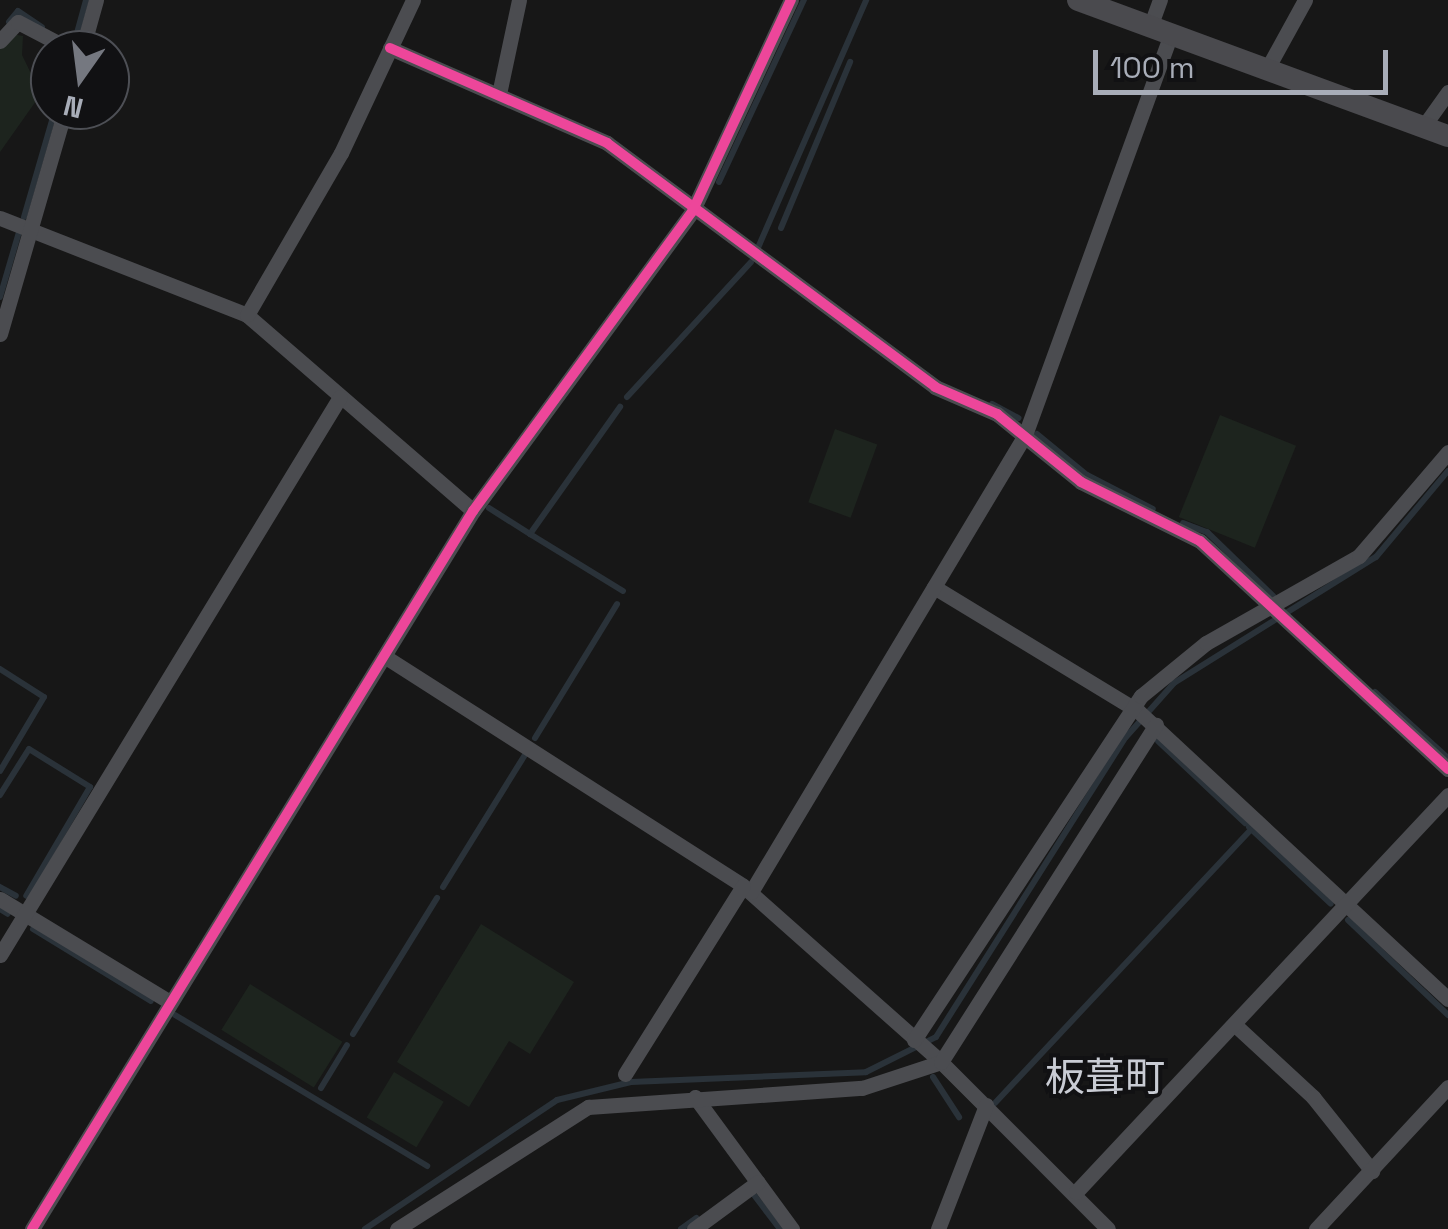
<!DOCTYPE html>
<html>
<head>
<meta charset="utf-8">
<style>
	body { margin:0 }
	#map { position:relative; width:1448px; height:1229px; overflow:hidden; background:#171717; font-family:"Space Grotesk","Noto Sans JP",sans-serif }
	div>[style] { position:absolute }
	.green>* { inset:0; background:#1d241e; transform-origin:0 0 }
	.stream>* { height:6px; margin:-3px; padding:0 3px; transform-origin:3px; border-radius:3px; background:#2a3239 }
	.street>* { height:15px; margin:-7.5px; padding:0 7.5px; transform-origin:7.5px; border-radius:7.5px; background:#4b4c50 }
	.secondary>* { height:22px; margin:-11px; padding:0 11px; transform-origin:11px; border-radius:11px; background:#4a4a4e }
	.cycleway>* { height:10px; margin:-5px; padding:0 5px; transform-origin:5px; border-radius:5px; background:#ed469a }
	span { translate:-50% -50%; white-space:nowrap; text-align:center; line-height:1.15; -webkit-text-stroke:8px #111113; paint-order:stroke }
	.quarter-label { font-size:40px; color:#c9ccd4 }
	.north { position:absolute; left:30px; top:30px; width:100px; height:100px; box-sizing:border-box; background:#111113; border:2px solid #4d4f55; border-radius:50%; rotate:194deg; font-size:28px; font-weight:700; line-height:40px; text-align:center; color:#a8adb8 }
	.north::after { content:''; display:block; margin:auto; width:35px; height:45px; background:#757880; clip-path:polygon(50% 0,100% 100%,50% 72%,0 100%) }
	.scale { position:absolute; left:1093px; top:50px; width:295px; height:45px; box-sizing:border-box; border:5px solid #a8adb8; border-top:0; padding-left:12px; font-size:30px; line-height:35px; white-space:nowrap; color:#a8adb8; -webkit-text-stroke:8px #111113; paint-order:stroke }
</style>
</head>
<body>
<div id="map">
	<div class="green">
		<i style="clip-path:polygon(12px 34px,23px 36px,22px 55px,41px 94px,0 152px,0 49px)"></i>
		<i style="left:1220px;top:415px;width:82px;height:110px;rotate:22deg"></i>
		<i style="left:835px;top:429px;width:45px;height:78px;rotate:20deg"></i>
		<i style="clip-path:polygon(481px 924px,574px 982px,530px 1054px,509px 1041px,469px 1107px,397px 1062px)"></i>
		<i style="left:250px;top:984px;width:109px;height:54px;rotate:32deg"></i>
		<i style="left:394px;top:1072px;width:58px;height:53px;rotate:31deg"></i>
	</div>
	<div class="stream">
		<i style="left:9px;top:22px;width:14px;rotate:-51deg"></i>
		<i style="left:18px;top:11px;width:29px;rotate:34deg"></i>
		<i style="left:74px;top:44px;width:46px;rotate:-74.7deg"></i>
		<i style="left:719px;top:182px;width:201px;rotate:-65deg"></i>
		<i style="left:24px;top:217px;width:111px;rotate:-73.8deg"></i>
		<i style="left:781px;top:228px;width:180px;rotate:-67.4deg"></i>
		<i style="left:757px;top:250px;width:273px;rotate:-66.4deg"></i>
		<i style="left:0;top:297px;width:68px;rotate:-73.7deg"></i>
		<i style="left:627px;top:397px;width:183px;rotate:-47.4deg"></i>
		<i style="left:992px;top:404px;width:30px;rotate:28deg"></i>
		<i style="left:1037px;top:434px;width:65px;rotate:39.4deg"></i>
		<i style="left:1087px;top:475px;width:74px;rotate:27.3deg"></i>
		<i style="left:489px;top:508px;width:49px;rotate:32.4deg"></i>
		<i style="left:530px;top:534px;width:156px;rotate:-54.7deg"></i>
		<i style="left:1183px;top:523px;width:26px;rotate:21deg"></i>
		<i style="left:1207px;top:532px;width:92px;rotate:44.1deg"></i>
		<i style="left:530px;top:534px;width:109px;rotate:31.5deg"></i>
		<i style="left:0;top:669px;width:52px;rotate:32.5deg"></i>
		<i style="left:44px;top:697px;width:86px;rotate:120.7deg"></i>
		<i style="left:1375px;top:692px;width:98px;rotate:42.1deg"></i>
		<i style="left:535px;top:738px;width:157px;rotate:-58.5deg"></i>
		<i style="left:1158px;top:741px;width:120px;rotate:43.3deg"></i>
		<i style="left:0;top:795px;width:54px;rotate:-57.8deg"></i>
		<i style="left:29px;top:749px;width:72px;rotate:31.9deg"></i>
		<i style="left:90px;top:787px;width:126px;rotate:120.4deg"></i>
		<i style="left:1249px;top:827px;width:112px;rotate:43.2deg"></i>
		<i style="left:0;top:887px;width:18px;rotate:29deg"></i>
		<i style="left:443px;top:887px;width:158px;rotate:-58.2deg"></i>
		<i style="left:0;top:909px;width:9px;rotate:32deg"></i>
		<i style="left:1348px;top:920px;width:138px;rotate:43.5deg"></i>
		<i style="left:33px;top:929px;width:138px;rotate:31.4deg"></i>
		<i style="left:175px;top:1015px;width:294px;rotate:30.9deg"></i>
		<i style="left:353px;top:1034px;width:160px;rotate:-58.3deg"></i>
		<i style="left:933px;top:1077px;width:48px;rotate:57deg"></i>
		<i style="left:321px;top:1088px;width:50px;rotate:-58.8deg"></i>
		<i style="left:995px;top:1103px;width:375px;rotate:-46.9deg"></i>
		<i style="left:754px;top:1195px;width:43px;rotate:52.6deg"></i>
		<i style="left:365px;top:1229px;width:231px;rotate:-33.9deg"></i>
		<i style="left:557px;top:1100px;width:76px;rotate:-13.7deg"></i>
		<i style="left:631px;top:1082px;width:235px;rotate:-2.4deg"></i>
		<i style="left:866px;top:1072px;width:78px;rotate:-26.6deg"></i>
		<i style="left:936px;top:1037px;width:355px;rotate:-57.7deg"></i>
		<i style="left:1126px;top:737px;width:72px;rotate:-48.4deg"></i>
		<i style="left:1174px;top:683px;width:238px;rotate:-32deg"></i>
		<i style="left:1376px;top:557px;width:112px;rotate:-50.1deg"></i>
		<i style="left:681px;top:1229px;width:19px;rotate:-36deg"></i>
	</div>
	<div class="street">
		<i style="left:1150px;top:27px;width:29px;rotate:-70deg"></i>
		<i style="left:0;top:41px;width:26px;rotate:-47deg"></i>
		<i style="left:18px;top:22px;width:60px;rotate:27.8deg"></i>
		<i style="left:390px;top:48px;width:237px;rotate:23.6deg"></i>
		<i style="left:607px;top:143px;width:409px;rotate:36.6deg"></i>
		<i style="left:935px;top:387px;width:68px;rotate:23.5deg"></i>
		<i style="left:997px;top:414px;width:108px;rotate:39deg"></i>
		<i style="left:1081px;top:482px;width:133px;rotate:26.4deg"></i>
		<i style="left:1200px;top:541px;width:337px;rotate:42.6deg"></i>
		<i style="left:82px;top:50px;width:52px;rotate:-74.4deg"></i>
		<i style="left:1267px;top:69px;width:79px;rotate:-61.2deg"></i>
		<i style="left:499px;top:94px;width:96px;rotate:-78deg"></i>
		<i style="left:1423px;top:127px;width:43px;rotate:-54.5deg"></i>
		<i style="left:0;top:218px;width:265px;rotate:21.4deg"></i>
		<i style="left:247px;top:315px;width:299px;rotate:40.9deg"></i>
		<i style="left:247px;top:315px;width:187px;rotate:-59.9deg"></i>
		<i style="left:341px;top:153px;width:169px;rotate:-64.8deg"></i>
		<i style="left:0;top:334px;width:233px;rotate:-73.8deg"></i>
		<i style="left:934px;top:587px;width:239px;rotate:31.3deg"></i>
		<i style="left:1138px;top:711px;width:423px;rotate:42.9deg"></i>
		<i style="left:384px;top:656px;width:426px;rotate:32.6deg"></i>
		<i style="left:743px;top:886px;width:265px;rotate:41.6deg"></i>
		<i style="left:941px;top:1062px;width:236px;rotate:45deg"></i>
		<i style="left:751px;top:892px;width:533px;rotate:-59.05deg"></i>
		<i style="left:1025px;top:435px;width:427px;rotate:-70deg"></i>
		<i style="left:0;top:899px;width:199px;rotate:31.2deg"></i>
		<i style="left:0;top:955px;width:653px;rotate:-58.65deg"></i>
		<i style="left:1234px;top:1024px;width:108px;rotate:42.7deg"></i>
		<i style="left:1313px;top:1097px;width:95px;rotate:51.4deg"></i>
		<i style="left:914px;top:1040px;width:412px;rotate:-56.6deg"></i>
		<i style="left:1141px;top:696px;width:84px;rotate:-39.2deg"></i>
		<i style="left:1206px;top:643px;width:176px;rotate:-29.6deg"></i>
		<i style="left:1359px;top:556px;width:137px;rotate:-49.4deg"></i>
		<i style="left:625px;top:1074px;width:222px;rotate:-57.9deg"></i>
		<i style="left:695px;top:1097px;width:164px;rotate:53.7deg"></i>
		<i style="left:1076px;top:1192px;width:544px;rotate:-46.86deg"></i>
		<i style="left:32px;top:1229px;width:843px;rotate:-58.44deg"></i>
		<i style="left:473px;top:511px;width:371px;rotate:-53.8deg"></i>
		<i style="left:692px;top:212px;width:234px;rotate:-65deg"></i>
		<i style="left:397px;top:1229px;width:227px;rotate:-32.6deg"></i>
		<i style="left:588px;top:1107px;width:275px;rotate:-4deg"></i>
		<i style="left:862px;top:1088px;width:83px;rotate:-18.2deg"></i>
		<i style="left:941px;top:1062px;width:400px;rotate:-57.5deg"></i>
		<i style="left:694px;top:1229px;width:79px;rotate:-36.3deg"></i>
		<i style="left:938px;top:1229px;width:133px;rotate:-68.8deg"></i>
		<i style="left:1316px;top:1229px;width:194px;rotate:-47.1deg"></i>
	</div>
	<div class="secondary">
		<i style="left:1078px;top:0;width:394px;rotate:20.2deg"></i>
	</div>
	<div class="cycleway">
		<i style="left:390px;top:48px;width:237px;rotate:23.6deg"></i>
		<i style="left:607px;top:143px;width:409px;rotate:36.6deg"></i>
		<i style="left:935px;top:387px;width:68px;rotate:23.5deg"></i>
		<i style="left:997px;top:414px;width:108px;rotate:39deg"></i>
		<i style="left:1081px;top:482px;width:133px;rotate:26.4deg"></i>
		<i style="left:1200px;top:541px;width:337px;rotate:42.6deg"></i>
		<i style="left:32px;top:1229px;width:843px;rotate:-58.44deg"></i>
		<i style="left:473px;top:511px;width:371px;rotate:-53.8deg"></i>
		<i style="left:692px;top:212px;width:234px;rotate:-65deg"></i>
	</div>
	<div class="quarter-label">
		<span style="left:1105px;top:1078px">板葺町</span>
	</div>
	<div class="north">N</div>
	<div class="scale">100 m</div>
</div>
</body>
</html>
